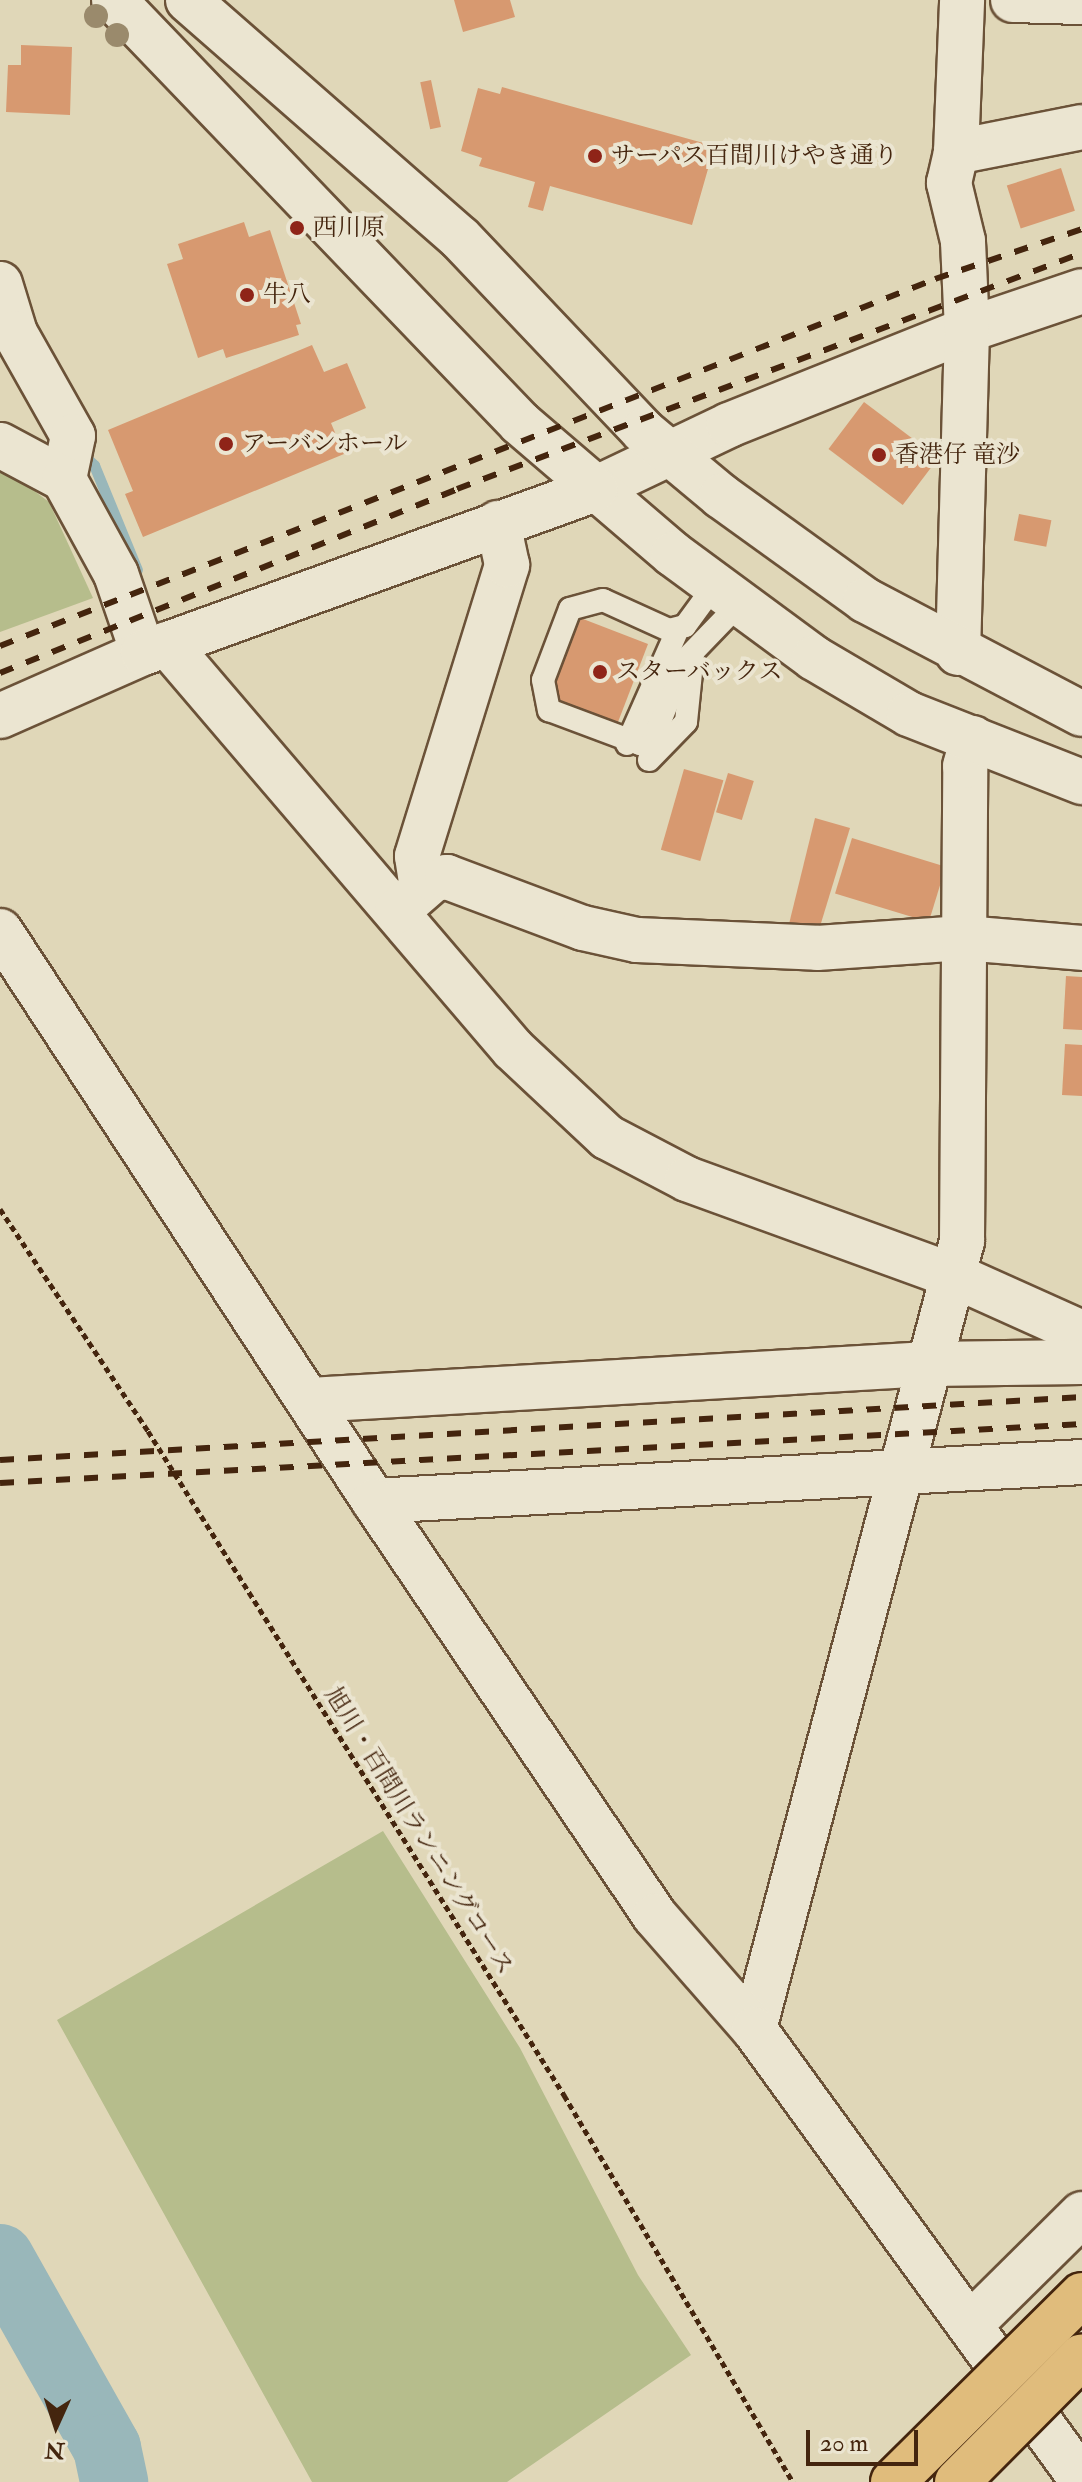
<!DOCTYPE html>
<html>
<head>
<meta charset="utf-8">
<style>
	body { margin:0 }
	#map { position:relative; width:1082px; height:2482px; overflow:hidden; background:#e0d7b8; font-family:"IM FELL Double Pica","Noto Serif JP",serif }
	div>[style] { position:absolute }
	.green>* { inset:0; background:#b6bd8c }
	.stream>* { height:11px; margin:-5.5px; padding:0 5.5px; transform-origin:5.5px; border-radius:5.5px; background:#99b7ba }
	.river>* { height:68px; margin:-34px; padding:0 34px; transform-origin:34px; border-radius:34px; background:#99b7ba }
	.building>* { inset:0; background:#d79970; transform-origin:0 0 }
	.path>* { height:5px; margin-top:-2.5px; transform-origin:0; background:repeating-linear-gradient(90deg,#44250e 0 6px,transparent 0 10px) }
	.roads { filter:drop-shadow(2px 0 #6b5238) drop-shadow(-2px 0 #6b5238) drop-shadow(0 2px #6b5238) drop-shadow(0 -2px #6b5238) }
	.service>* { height:22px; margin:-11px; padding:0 11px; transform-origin:11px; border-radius:11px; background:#ebe5d1 }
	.minor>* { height:44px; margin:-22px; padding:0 22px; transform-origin:22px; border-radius:22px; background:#ebe5d1 }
	.tertiary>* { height:44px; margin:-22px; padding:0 22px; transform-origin:22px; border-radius:22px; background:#ebe5d1 }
	.rail>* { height:6px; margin-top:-3px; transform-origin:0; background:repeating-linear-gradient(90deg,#44250e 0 14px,transparent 0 28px) }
	.bridges { filter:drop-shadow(2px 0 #44250e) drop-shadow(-2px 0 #44250e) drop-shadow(0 2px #44250e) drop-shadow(0 -2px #44250e) }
	.primary-bridge>* { height:44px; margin:-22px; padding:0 22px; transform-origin:22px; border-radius:22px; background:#e0bc7c }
	.trees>* { width:24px; height:24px; margin:-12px; border-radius:50%; background:#9a8a6c }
	.dots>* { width:22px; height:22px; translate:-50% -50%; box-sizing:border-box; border:4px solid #ebe5d1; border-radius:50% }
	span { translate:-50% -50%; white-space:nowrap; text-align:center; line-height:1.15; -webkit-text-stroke:8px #ebe5d1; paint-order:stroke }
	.poi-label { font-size:24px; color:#44250e }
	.left { translate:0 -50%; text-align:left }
	.street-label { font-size:24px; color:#44250e }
	.north { position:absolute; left:16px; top:2386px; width:80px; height:80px; -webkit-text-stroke:6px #ebe5d1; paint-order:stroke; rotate:183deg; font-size:22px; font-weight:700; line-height:32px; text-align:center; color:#44250e }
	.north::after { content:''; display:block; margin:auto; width:28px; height:36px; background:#44250e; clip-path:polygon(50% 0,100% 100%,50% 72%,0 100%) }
	.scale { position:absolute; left:806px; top:2430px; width:112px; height:36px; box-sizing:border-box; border:4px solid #44250e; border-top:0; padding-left:10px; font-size:24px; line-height:28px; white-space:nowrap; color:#44250e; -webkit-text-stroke:6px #ebe5d1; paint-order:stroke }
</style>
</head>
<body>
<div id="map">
	<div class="green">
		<i style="clip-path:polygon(0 465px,49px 502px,93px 598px,0 632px)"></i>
		<i style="clip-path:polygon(383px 1831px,520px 2048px,638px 2275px,691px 2355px,507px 2482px,312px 2482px,57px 2020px)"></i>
	</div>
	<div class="stream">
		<i style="left:81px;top:453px;width:18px;rotate:43deg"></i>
		<i style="left:94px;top:465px;width:113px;rotate:67.7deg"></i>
	</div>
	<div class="river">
		<i style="left:0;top:2258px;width:218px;rotate:60.6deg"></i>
		<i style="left:107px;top:2448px;width:35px;rotate:78deg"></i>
	</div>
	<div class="building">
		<i style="clip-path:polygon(454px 0,510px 0,515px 17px,463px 32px)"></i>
		<i style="clip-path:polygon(21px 45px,72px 47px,70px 115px,6px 112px,8px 65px,21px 65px)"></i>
		<i style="left:431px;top:80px;width:48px;height:11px;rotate:78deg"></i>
		<i style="clip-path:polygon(502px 87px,707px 144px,712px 155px,692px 225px,550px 186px,543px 211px,528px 207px,535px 182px,479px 166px,482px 158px,461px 151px,478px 88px,500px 94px)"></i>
		<i style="left:1061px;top:168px;width:45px;height:57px;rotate:72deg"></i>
		<i style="clip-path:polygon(244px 222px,249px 237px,270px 230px,301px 324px,296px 325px,299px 335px,226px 358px,223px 349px,198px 358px,167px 264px,183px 259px,178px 244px)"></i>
		<i style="clip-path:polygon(312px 345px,324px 372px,347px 363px,366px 408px,331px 423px,344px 454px,143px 537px,125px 494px,133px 491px,108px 430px)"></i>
		<i style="left:864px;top:402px;width:93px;height:59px;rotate:37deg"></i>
		<i style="left:1019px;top:514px;width:33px;height:27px;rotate:11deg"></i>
		<i style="left:578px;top:617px;width:75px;height:88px;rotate:21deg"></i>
		<i style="left:684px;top:769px;width:41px;height:84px;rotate:16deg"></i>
		<i style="left:728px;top:773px;width:27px;height:41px;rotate:17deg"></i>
		<i style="clip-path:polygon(815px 818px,850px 828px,818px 933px,789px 924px)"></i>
		<i style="left:852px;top:838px;width:98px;height:58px;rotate:17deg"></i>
		<i style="clip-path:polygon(1066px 976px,1082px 977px,1082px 1030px,1063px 1029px)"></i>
		<i style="clip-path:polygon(1065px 1044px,1082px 1045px,1082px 1096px,1062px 1095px)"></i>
	</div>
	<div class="path">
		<i style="left:0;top:1209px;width:267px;rotate:56.3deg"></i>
		<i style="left:148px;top:1431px;width:784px;rotate:57.93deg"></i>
		<i style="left:564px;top:2095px;width:450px;rotate:59.4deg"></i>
	</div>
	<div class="roads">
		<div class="service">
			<i style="left:715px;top:585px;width:51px;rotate:126.2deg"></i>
			<i style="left:685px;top:626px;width:16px;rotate:166deg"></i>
			<i style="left:669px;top:630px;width:72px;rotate:-155.6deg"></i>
			<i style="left:603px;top:600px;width:34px;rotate:165deg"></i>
			<i style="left:570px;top:609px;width:76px;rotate:110.8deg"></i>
			<i style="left:543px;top:680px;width:31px;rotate:79deg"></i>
			<i style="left:549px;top:710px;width:97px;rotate:20.5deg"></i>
			<i style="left:640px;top:744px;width:21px;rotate:-39deg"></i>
			<i style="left:656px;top:731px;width:77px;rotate:-67.8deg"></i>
			<i style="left:685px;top:660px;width:79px;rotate:-46deg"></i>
			<i style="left:627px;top:744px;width:126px;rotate:-66.1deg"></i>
			<i style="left:649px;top:760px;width:53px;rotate:-45.8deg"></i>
			<i style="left:686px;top:722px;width:69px;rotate:-84.2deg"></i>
		</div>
		<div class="minor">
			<i style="left:1013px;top:0;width:69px;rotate:1.7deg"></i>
			<i style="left:956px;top:152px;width:128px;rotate:-11.2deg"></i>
			<i style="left:0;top:284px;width:51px;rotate:73deg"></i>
			<i style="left:15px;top:333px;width:118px;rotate:60.6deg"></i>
			<i style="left:73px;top:436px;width:44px;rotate:101.8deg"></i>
			<i style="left:0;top:445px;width:72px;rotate:28deg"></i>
			<i style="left:64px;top:479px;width:108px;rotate:61.3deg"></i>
			<i style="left:116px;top:574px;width:83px;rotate:71.1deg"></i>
			<i style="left:595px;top:489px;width:148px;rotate:-25.5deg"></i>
			<i style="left:729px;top:425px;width:256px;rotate:-21.8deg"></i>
			<i style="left:967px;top:330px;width:121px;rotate:-18.7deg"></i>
			<i style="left:167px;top:644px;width:533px;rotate:49.49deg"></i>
			<i style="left:513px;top:1049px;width:129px;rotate:43.1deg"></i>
			<i style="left:607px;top:1137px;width:90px;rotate:27.7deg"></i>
			<i style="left:687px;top:1179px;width:295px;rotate:20deg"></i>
			<i style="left:964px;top:1280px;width:129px;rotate:24.2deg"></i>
			<i style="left:958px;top:653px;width:323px;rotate:-88.4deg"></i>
			<i style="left:967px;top:330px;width:89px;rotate:-92.6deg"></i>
			<i style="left:963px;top:241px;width:60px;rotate:-103.6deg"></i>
			<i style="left:949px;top:183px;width:32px;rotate:-77deg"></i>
			<i style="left:956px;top:152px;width:152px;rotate:-87.7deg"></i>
			<i style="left:422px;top:888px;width:32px;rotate:-99deg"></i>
			<i style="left:417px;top:856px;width:305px;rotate:-72.8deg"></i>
			<i style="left:507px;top:565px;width:43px;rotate:-102.1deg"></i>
			<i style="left:397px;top:911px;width:49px;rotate:-40.9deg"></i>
			<i style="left:434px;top:879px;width:13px;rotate:-9deg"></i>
			<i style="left:447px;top:877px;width:145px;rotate:20.6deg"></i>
			<i style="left:583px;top:928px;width:55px;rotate:12.5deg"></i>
			<i style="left:637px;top:940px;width:180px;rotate:2.5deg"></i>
			<i style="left:817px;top:948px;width:147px;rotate:-3.9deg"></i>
			<i style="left:964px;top:938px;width:118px;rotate:4.8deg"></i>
			<i style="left:310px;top:1400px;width:619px;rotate:-3.33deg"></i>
			<i style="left:928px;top:1364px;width:154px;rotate:-0.7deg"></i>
			<i style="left:374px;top:1501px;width:709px;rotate:-3.15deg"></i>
			<i style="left:754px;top:2029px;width:815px;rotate:-75.21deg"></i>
			<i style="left:962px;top:1241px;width:475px;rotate:-89.6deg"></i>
			<i style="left:965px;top:766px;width:29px;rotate:-74deg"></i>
			<i style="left:972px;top:2323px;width:155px;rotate:-44.7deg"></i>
		</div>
		<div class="tertiary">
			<i style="left:114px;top:0;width:586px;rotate:46.17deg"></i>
			<i style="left:520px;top:423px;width:201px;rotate:40.6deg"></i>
			<i style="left:673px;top:554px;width:175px;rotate:36.4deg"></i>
			<i style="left:814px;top:658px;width:110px;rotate:30.5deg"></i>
			<i style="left:909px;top:714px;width:186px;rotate:21.5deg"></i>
			<i style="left:188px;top:0;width:361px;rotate:41.2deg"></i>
			<i style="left:460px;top:238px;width:266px;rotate:46.5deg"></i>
			<i style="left:643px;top:431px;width:102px;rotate:39.8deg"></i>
			<i style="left:721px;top:496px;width:178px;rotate:35.8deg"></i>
			<i style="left:865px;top:600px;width:245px;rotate:27.7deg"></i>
			<i style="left:0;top:716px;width:156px;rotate:-23.8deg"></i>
			<i style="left:143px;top:653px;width:481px;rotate:-19.9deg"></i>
			<i style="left:0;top:931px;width:682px;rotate:56.73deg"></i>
			<i style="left:374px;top:1501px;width:501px;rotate:55.9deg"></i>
			<i style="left:655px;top:1916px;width:150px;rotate:48.8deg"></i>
			<i style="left:754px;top:2029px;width:558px;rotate:53.97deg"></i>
		</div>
	</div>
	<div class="rail">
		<i style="left:0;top:646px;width:1004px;rotate:-21.43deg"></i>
		<i style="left:935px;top:279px;width:155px;rotate:-18.8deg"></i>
		<i style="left:0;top:673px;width:493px;rotate:-21.9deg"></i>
		<i style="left:457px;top:489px;width:668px;rotate:-20.69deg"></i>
		<i style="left:0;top:1460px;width:1084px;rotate:-3.33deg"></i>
		<i style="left:0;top:1483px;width:1084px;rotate:-3.12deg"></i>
	</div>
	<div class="bridges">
		<div class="primary-bridge">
			<i style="left:893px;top:2482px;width:266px;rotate:-44.7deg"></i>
			<i style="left:957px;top:2482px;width:177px;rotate:-45.2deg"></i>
		</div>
	</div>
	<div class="trees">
		<i style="left:96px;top:16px"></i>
		<i style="left:117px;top:35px"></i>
	</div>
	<div class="dots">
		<i style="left:595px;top:156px;background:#8f2418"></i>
		<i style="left:297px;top:228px;background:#8f2418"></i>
		<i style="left:247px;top:295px;background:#8f2418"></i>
		<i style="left:226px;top:444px;background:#8f2418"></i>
		<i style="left:879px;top:455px;background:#8f2418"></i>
		<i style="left:600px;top:672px;background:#8f2418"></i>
	</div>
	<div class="poi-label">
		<span class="left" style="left:611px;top:156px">サーパス百間川けやき通り</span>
		<span class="left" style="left:313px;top:228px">西川原</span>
		<span class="left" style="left:263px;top:295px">牛八</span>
		<span class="left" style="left:242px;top:444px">アーバンホール</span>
		<span class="left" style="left:895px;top:455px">香港仔 竜沙</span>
		<span class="left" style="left:616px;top:672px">スターバックス</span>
	</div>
	<div class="street-label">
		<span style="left:419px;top:1831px;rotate:58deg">旭川・百間川ランニングコース</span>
	</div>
	<div class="north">N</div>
	<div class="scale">20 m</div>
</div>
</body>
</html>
